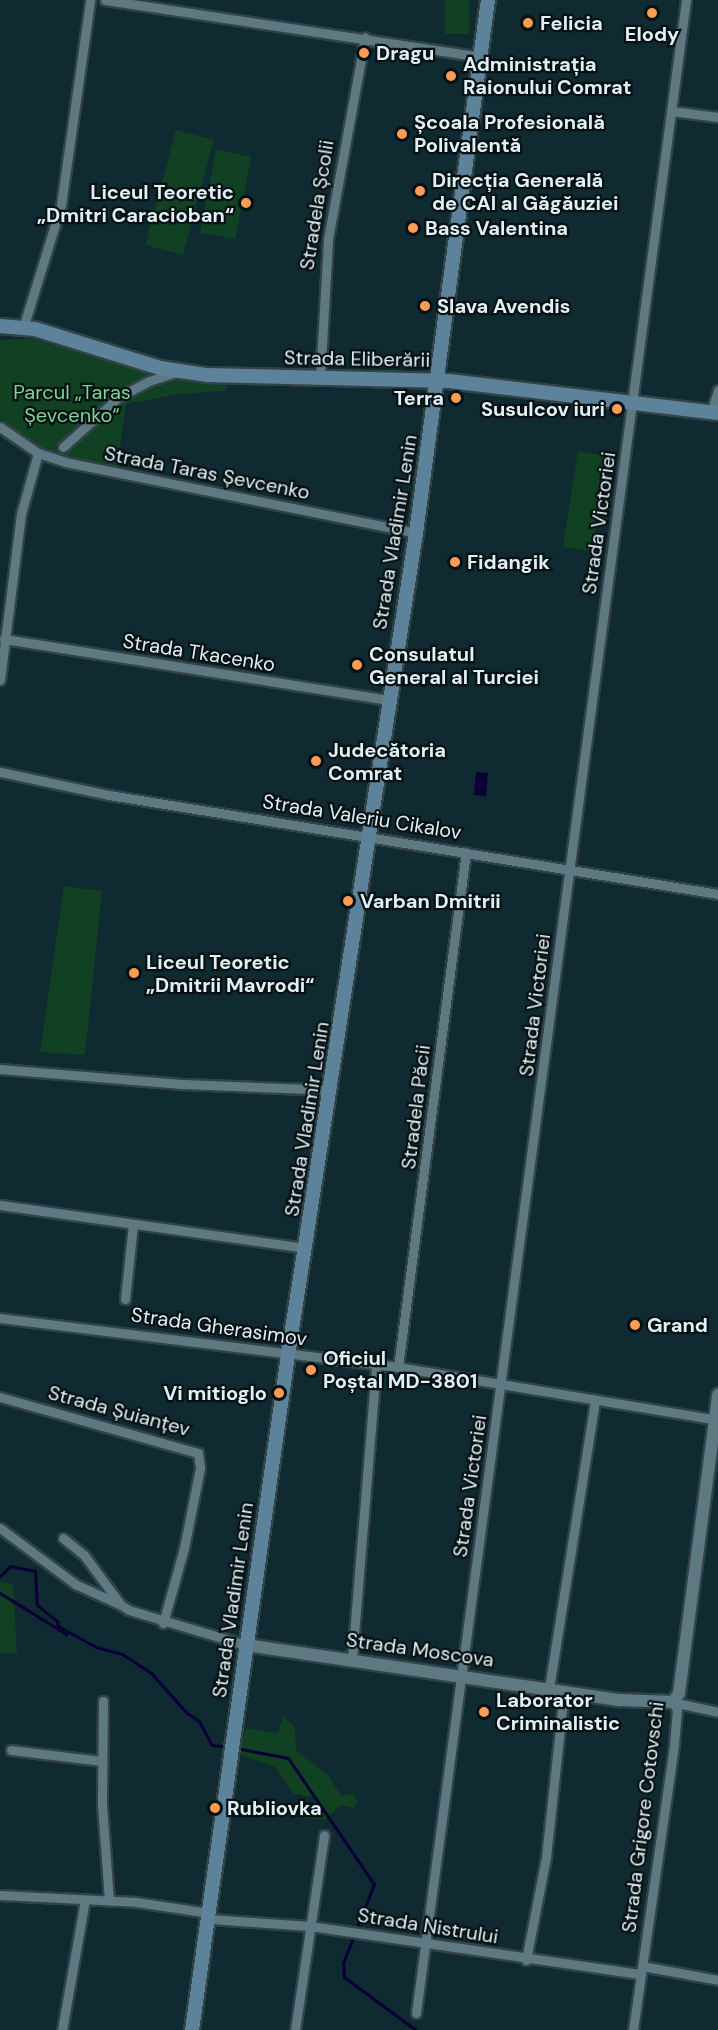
<!DOCTYPE html>
<html>
<head>
<meta charset="utf-8">
<style>
	body { margin:0 }
	#map { position:relative; width:718px; height:2030px; overflow:hidden; background:#102a31; font-family:"DM Sans",sans-serif }
	div>[style] { position:absolute }
	.green>* { inset:0; background:#104122; transform-origin:0 0 }
	.water>* { inset:0; background:#0b0035; transform-origin:0 0 }
	.stream>* { height:3px; margin:-1.5px; padding:0 1.5px; transform-origin:1.5px; border-radius:1.5px; background:#0b0035 }
	.roads { filter:drop-shadow(2px 0 #324348) drop-shadow(-2px 0 #324348) drop-shadow(0 2px #324348) drop-shadow(0 -2px #324348) }
	.minor>* { height:9px; margin:-4.5px; padding:0 4.5px; transform-origin:4.5px; border-radius:4.5px; background:#5e7981 }
	.tertiary>* { height:12px; margin:-6px; padding:0 6px; transform-origin:6px; border-radius:6px; background:#5e7981 }
	.secondary>* { height:14px; margin:-7px; padding:0 7px; transform-origin:7px; border-radius:7px; background:#5d839a }
	.dots>* { width:16px; height:16px; translate:-50% -50%; box-sizing:border-box; border:3px solid #071114; border-radius:50% }
	span { translate:-50% -50%; white-space:nowrap; text-align:center; line-height:1.15; -webkit-text-stroke:4.5px #071114; paint-order:stroke }
	.poi-label { font-size:20px; color:#e1f0f4; font-weight:700 }
	.left { translate:0 -50%; text-align:left }
	.right { translate:-100% -50%; text-align:right }
	.street-label { font-size:20px; color:#e1f0f4 }
	.park-label { font-size:20px; color:#7bd796 }
</style>
</head>
<body>
<div id="map">
	<div class="green">
		<i style="left:445px;top:0;width:24px;height:34px"></i>
		<i style="left:176px;top:130px;width:39px;height:119px;rotate:15deg"></i>
		<i style="left:216px;top:150px;width:36px;height:84px;rotate:11deg"></i>
		<i style="clip-path:polygon(33px 339px,148px 372px,228px 385px,224px 391px,178px 394px,126px 404px,117px 469px,57px 457px,0 423px,0 340px)"></i>
		<i style="left:578px;top:451px;width:30px;height:97px;rotate:9deg"></i>
		<i style="clip-path:polygon(64px 886px,102px 891px,85px 1055px,40px 1052px)"></i>
		<i style="clip-path:polygon(0 1582px,13px 1584px,17px 1654px,0 1653px)"></i>
		<i style="clip-path:polygon(283px 1716px,295px 1728px,296px 1750px,328px 1775px,341px 1796px,354px 1794px,357px 1803px,353px 1808px,341px 1805px,325px 1820px,306px 1818px,317px 1798px,294px 1794px,275px 1767px,238px 1754px,246px 1728px,278px 1733px)"></i>
	</div>
	<div class="water">
		<i style="left:476px;top:772px;width:12px;height:23px;rotate:5deg"></i>
	</div>
	<div class="stream">
		<i style="left:0;top:1576px;width:14px;rotate:-45deg"></i>
		<i style="left:10px;top:1566px;width:25px;rotate:11deg"></i>
		<i style="left:35px;top:1571px;width:34px;rotate:87deg"></i>
		<i style="left:37px;top:1605px;width:26px;rotate:39deg"></i>
		<i style="left:57px;top:1621px;width:5px;rotate:79deg"></i>
		<i style="left:58px;top:1626px;width:43px;rotate:28.9deg"></i>
		<i style="left:96px;top:1647px;width:27px;rotate:15deg"></i>
		<i style="left:122px;top:1654px;width:35px;rotate:33deg"></i>
		<i style="left:151px;top:1673px;width:54px;rotate:48deg"></i>
		<i style="left:187px;top:1713px;width:14px;rotate:34deg"></i>
		<i style="left:199px;top:1721px;width:27px;rotate:62deg"></i>
		<i style="left:212px;top:1745px;width:18px;rotate:6deg"></i>
		<i style="left:0;top:1593px;width:78px;rotate:31.8deg"></i>
		<i style="left:236px;top:1748px;width:53px;rotate:10.9deg"></i>
		<i style="left:288px;top:1758px;width:153px;rotate:55.7deg"></i>
		<i style="left:374px;top:1884px;width:85px;rotate:111.4deg"></i>
		<i style="left:343px;top:1963px;width:14px;rotate:86deg"></i>
		<i style="left:344px;top:1977px;width:89px;rotate:36.4deg"></i>
	</div>
	<div class="roads">
		<div class="minor">
			<i style="left:105px;top:0;width:380px;rotate:8.6deg"></i>
			<i style="left:672px;top:111px;width:46px;rotate:7.4deg"></i>
			<i style="left:23px;top:328px;width:129px;rotate:-72.8deg"></i>
			<i style="left:61px;top:205px;width:207px;rotate:-81.9deg"></i>
			<i style="left:320px;top:379px;width:140px;rotate:-86.7deg"></i>
			<i style="left:328px;top:239px;width:205px;rotate:-79.6deg"></i>
			<i style="left:711px;top:412px;width:23px;rotate:-72deg"></i>
			<i style="left:0;top:427px;width:46px;rotate:34.4deg"></i>
			<i style="left:38px;top:453px;width:28px;rotate:18deg"></i>
			<i style="left:65px;top:462px;width:358px;rotate:11.4deg"></i>
			<i style="left:63px;top:447px;width:75px;rotate:-41.8deg"></i>
			<i style="left:119px;top:397px;width:34px;rotate:-28deg"></i>
			<i style="left:149px;top:381px;width:29px;rotate:-18deg"></i>
			<i style="left:4px;top:639px;width:390px;rotate:9deg"></i>
			<i style="left:0;top:680px;width:167px;rotate:-82.8deg"></i>
			<i style="left:21px;top:514px;width:63px;rotate:-74.4deg"></i>
			<i style="left:0;top:772px;width:111px;rotate:11.9deg"></i>
			<i style="left:109px;top:795px;width:617px;rotate:9.23deg"></i>
			<i style="left:0;top:1069px;width:185px;rotate:4.7deg"></i>
			<i style="left:184px;top:1084px;width:147px;rotate:2.3deg"></i>
			<i style="left:0;top:1205px;width:309px;rotate:8deg"></i>
			<i style="left:125px;top:1299px;width:75px;rotate:-83.9deg"></i>
			<i style="left:0;top:1318px;width:401px;rotate:7deg"></i>
			<i style="left:398px;top:1367px;width:324px;rotate:9.4deg"></i>
			<i style="left:398px;top:1367px;width:519px;rotate:-82.48deg"></i>
			<i style="left:0;top:1397px;width:206px;rotate:15.8deg"></i>
			<i style="left:198px;top:1453px;width:15px;rotate:82deg"></i>
			<i style="left:200px;top:1468px;width:82px;rotate:101.3deg"></i>
			<i style="left:184px;top:1548px;width:78px;rotate:105.6deg"></i>
			<i style="left:0;top:1528px;width:94px;rotate:36.7deg"></i>
			<i style="left:75px;top:1584px;width:48px;rotate:24.4deg"></i>
			<i style="left:63px;top:1538px;width:27px;rotate:39deg"></i>
			<i style="left:84px;top:1555px;width:62px;rotate:53.5deg"></i>
			<i style="left:121px;top:1605px;width:9px;rotate:32deg"></i>
			<i style="left:129px;top:1610px;width:122px;rotate:16.7deg"></i>
			<i style="left:352px;top:1659px;width:296px;rotate:-85.3deg"></i>
			<i style="left:549px;top:1688px;width:292px;rotate:-80.9deg"></i>
			<i style="left:103px;top:1701px;width:104px;rotate:90.6deg"></i>
			<i style="left:102px;top:1805px;width:96px;rotate:85.8deg"></i>
			<i style="left:673px;top:1702px;width:46px;rotate:12.5deg"></i>
			<i style="left:11px;top:1750px;width:92px;rotate:6.9deg"></i>
			<i style="left:0;top:1895px;width:136px;rotate:2.9deg"></i>
			<i style="left:136px;top:1902px;width:75px;rotate:8.5deg"></i>
			<i style="left:210px;top:1919px;width:100px;rotate:4deg"></i>
			<i style="left:310px;top:1926px;width:333px;rotate:8.3deg"></i>
			<i style="left:526px;top:1960px;width:105px;rotate:-79deg"></i>
			<i style="left:546px;top:1857px;width:167px;rotate:-83.8deg"></i>
			<i style="left:642px;top:1966px;width:77px;rotate:10.4deg"></i>
			<i style="left:416px;top:2013px;width:2031px;rotate:-82.36deg"></i>
			<i style="left:62px;top:2030px;width:132px;rotate:-80deg"></i>
			<i style="left:295px;top:2030px;width:197px;rotate:-81.5deg"></i>
			<i style="left:633px;top:2030px;width:289px;rotate:-81.8deg"></i>
			<i style="left:674px;top:1744px;width:34px;rotate:-85deg"></i>
			<i style="left:677px;top:1710px;width:9px;rotate:-117deg"></i>
		</div>
		<div class="tertiary">
			<i style="left:246px;top:1645px;width:378px;rotate:8.4deg"></i>
			<i style="left:620px;top:1700px;width:53px;rotate:2.2deg"></i>
			<i style="left:673px;top:1702px;width:11px;rotate:-56deg"></i>
			<i style="left:679px;top:1693px;width:301px;rotate:-82.5deg"></i>
		</div>
		<div class="secondary">
			<i style="left:0;top:326px;width:35px;rotate:5deg"></i>
			<i style="left:35px;top:329px;width:131px;rotate:17.3deg"></i>
			<i style="left:160px;top:368px;width:48px;rotate:8.5deg"></i>
			<i style="left:207px;top:375px;width:242px;rotate:1.4deg"></i>
			<i style="left:449px;top:381px;width:271px;rotate:6.8deg"></i>
			<i style="left:192px;top:2030px;width:682px;rotate:-81.91deg"></i>
			<i style="left:288px;top:1355px;width:832px;rotate:-81.15deg"></i>
			<i style="left:416px;top:533px;width:538px;rotate:-82.31deg"></i>
		</div>
	</div>
	<div class="dots">
		<i style="left:652px;top:13px;background:#fc9d54"></i>
		<i style="left:528px;top:23px;background:#fc9d54"></i>
		<i style="left:364px;top:53px;background:#fc9d54"></i>
		<i style="left:451px;top:76px;background:#fc9d54"></i>
		<i style="left:402px;top:134px;background:#fc9d54"></i>
		<i style="left:420px;top:191px;background:#fc9d54"></i>
		<i style="left:246px;top:203px;background:#fc9d54"></i>
		<i style="left:413px;top:228px;background:#fc9d54"></i>
		<i style="left:425px;top:306px;background:#fc9d54"></i>
		<i style="left:456px;top:398px;background:#fc9d54"></i>
		<i style="left:617px;top:409px;background:#fc9d54"></i>
		<i style="left:455px;top:562px;background:#fc9d54"></i>
		<i style="left:357px;top:665px;background:#fc9d54"></i>
		<i style="left:316px;top:761px;background:#fc9d54"></i>
		<i style="left:348px;top:901px;background:#fc9d54"></i>
		<i style="left:134px;top:973px;background:#fc9d54"></i>
		<i style="left:635px;top:1325px;background:#fc9d54"></i>
		<i style="left:311px;top:1370px;background:#fc9d54"></i>
		<i style="left:279px;top:1393px;background:#fc9d54"></i>
		<i style="left:484px;top:1712px;background:#fc9d54"></i>
		<i style="left:215px;top:1808px;background:#fc9d54"></i>
	</div>
	<div class="poi-label">
		<span class="left" style="left:540px;top:23px">Felicia</span>
		<span style="left:652px;top:34px">Elody</span>
		<span class="left" style="left:376px;top:53px">Dragu</span>
		<span class="left" style="left:463px;top:76px">Administrația<br>Raionului Comrat</span>
		<span class="left" style="left:414px;top:134px">Școala Profesională<br>Polivalentă</span>
		<span class="left" style="left:432px;top:192px">Direcția Generală<br>de CAI al Găgăuziei</span>
		<span class="right" style="left:234px;top:204px">Liceul Teoretic<br>„Dmitri Caracioban“</span>
		<span class="left" style="left:425px;top:228px">Bass Valentina</span>
		<span class="left" style="left:437px;top:306px">Slava Avendis</span>
		<span class="right" style="left:444px;top:398px">Terra</span>
		<span class="right" style="left:605px;top:409px">Susulcov iuri</span>
		<span class="left" style="left:467px;top:562px">Fidangik</span>
		<span class="left" style="left:369px;top:666px">Consulatul<br>General al Turciei</span>
		<span class="left" style="left:328px;top:762px">Judecătoria<br>Comrat</span>
		<span class="left" style="left:360px;top:901px">Varban Dmitrii</span>
		<span class="left" style="left:146px;top:974px">Liceul Teoretic<br>„Dmitrii Mavrodi“</span>
		<span class="left" style="left:647px;top:1325px">Grand</span>
		<span class="left" style="left:323px;top:1370px">Oficiul<br>Poștal MD-3801</span>
		<span class="right" style="left:267px;top:1393px">Vi mitioglo</span>
		<span class="left" style="left:496px;top:1712px">Laborator<br>Criminalistic</span>
		<span class="left" style="left:227px;top:1808px">Rubliovka</span>
	</div>
	<div class="street-label">
		<span style="left:317px;top:205px;rotate:-81deg">Stradela Școlii</span>
		<span style="left:357px;top:359px;rotate:1deg">Strada Eliberării</span>
		<span style="left:207px;top:473px;rotate:11deg">Strada Taras Șevcenko</span>
		<span style="left:599px;top:523px;rotate:-82deg">Strada Victoriei</span>
		<span style="left:395px;top:532px;rotate:-81deg">Strada Vladimir Lenin</span>
		<span style="left:199px;top:653px;rotate:9deg">Strada Tkacenko</span>
		<span style="left:362px;top:817px;rotate:9deg">Strada Valeriu Cikalov</span>
		<span style="left:535px;top:1005px;rotate:-83deg">Strada Victoriei</span>
		<span style="left:416px;top:1107px;rotate:-83deg">Stradela Păcii</span>
		<span style="left:307px;top:1119px;rotate:-81deg">Strada Vladimir Lenin</span>
		<span style="left:219px;top:1327px;rotate:8deg">Strada Gherasimov</span>
		<span style="left:119px;top:1411px;rotate:15deg">Strada Șuianțev</span>
		<span style="left:470px;top:1486px;rotate:-82deg">Strada Victoriei</span>
		<span style="left:233px;top:1600px;rotate:-82deg">Strada Vladimir Lenin</span>
		<span style="left:420px;top:1650px;rotate:8deg">Strada Moscova</span>
		<span style="left:643px;top:1817px;rotate:-83deg">Strada Grigore Cotovschi</span>
		<span style="left:428px;top:1926px;rotate:9deg">Strada Nistrului</span>
	</div>
	<div class="park-label">
		<span style="left:72px;top:404px">Parcul „Taras<br>Șevcenko“</span>
	</div>
</div>
</body>
</html>
